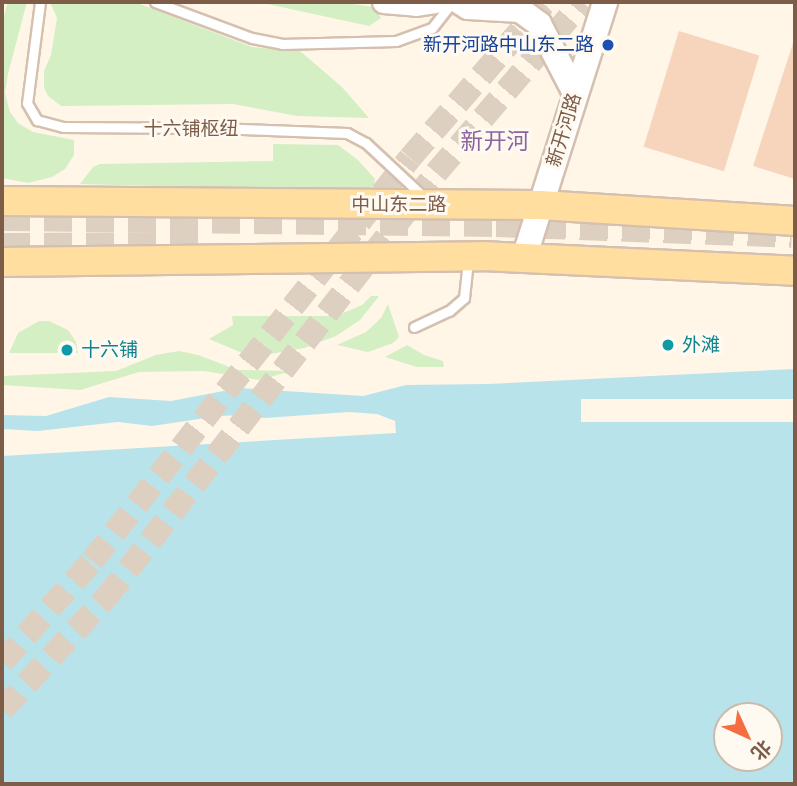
<!DOCTYPE html>
<html>
<head>
<meta charset="utf-8">
<style>
	body { margin:0 }
	#map { position:relative; width:797px; height:786px; overflow:hidden; background:#fff6e8; font-family:Manrope,"Noto Sans SC",sans-serif }
	div>[style] { position:absolute }
	.green>* { inset:0; background:#d4efc4 }
	.water>* { inset:0; background:#b9e3eb }
	.pier>* { inset:0; background:#fff6e8; transform-origin:0 0 }
	.building>* { inset:0; background:#f7d5bd; transform-origin:0 0 }
	.secondary-tunnel>* { height:24px; margin-top:-12px; transform-origin:0; background:repeating-linear-gradient(90deg,#ded0c0 0 24px,transparent 0 36px) }
	.primary-tunnel>* { height:28px; margin-top:-14px; transform-origin:0; background:repeating-linear-gradient(90deg,#ded0c0 0 28px,transparent 0 42px) }
	.roads { filter:drop-shadow(2px 0 #d5c0af) drop-shadow(-2px 0 #d5c0af) drop-shadow(0 2px #d5c0af) drop-shadow(0 -2px #d5c0af) }
	.service>* { height:9px; margin:-4.5px; padding:0 4.5px; transform-origin:4.5px; border-radius:4.5px; background:#fff }
	.tertiary>* { height:21px; margin:-10.5px; padding:0 10.5px; transform-origin:10.5px; border-radius:10.5px; background:#fff }
	.secondary>* { height:24px; margin:-12px; padding:0 12px; transform-origin:12px; border-radius:12px; background:#fff }
	.primary>* { height:28px; margin:-14px; padding:0 14px; transform-origin:14px; border-radius:14px; background:#ffde9f }
	.dots>* { width:19px; height:19px; translate:-50% -50%; box-sizing:border-box; border:4px solid #fffaf1; border-radius:50% }
	span { translate:-50% -50%; white-space:nowrap; text-align:center; line-height:1.15; -webkit-text-stroke:6px #fffaf1; paint-order:stroke }
	.transit-label { font-size:19px; color:#164399 }
	.right { translate:-100% -50%; text-align:right }
	.street-label { font-size:19px; color:#7d5c48 }
	.culture-label { font-size:19px; color:#0d838f }
	.left { translate:0 -50%; text-align:left }
	.quarter-label { font-size:23px; color:#8d64a0 }
	.frame { position:absolute; inset:0; border:4px solid #7d5c48; pointer-events:none }
	.north { position:absolute; left:713px; top:702px; width:70px; height:70px; box-sizing:border-box; background:#fffaf1; border:2px solid #cbbbad; border-radius:50%; rotate:135deg; font-size:19px; font-weight:700; line-height:28px; text-align:center; color:#7d5c48 }
	.north::after { content:''; display:block; margin:auto; width:24px; height:32px; background:#f56e41; clip-path:polygon(50% 0,100% 100%,50% 72%,0 100%) }
</style>
</head>
<body>
<div id="map">
	<div class="green">
		<i style="clip-path:polygon(8px 2px,27px 2px,8px 74px,5px 93px,10px 112px,18px 123px,33px 132px,74px 140px,74px 155px,65px 169px,52px 177px,28px 183px,2px 178px,2px 22px)"></i>
		<i style="clip-path:polygon(50px 2px,135px 2px,252px 47px,300px 51px,342px 87px,369px 118px,297px 116px,233px 104px,61px 106px,48px 96px,44px 88px,44px 71px,51px 55px,57px 18px)"></i>
		<i style="clip-path:polygon(258px 2px,337px 2px,374px 7px,381px 18px,369px 26px)"></i>
		<i style="clip-path:polygon(273px 144px,338px 145px,358px 160px,375px 179px,374px 185px,370px 189px,339px 191px,80px 184px,93px 167px,100px 164px,273px 161px)"></i>
		<i style="clip-path:polygon(371px 296px,379px 296px,360px 320px,336px 336px,304px 348px,265px 355px,242px 353px,209px 339px,233px 325px,232px 316px,336px 316px,362px 305px)"></i>
		<i style="clip-path:polygon(388px 304px,399px 337px,393px 343px,368px 352px,337px 345px,366px 332px,381px 318px)"></i>
		<i style="clip-path:polygon(39px 321px,49px 321px,68px 330px,76px 342px,78px 353px,9px 353px,18px 333px)"></i>
		<i style="clip-path:polygon(407px 345px,424px 355px,443px 361px,444px 367px,417px 367px,385px 357px)"></i>
		<i style="clip-path:polygon(179px 351px,198px 355px,238px 370px,292px 371px,259px 380px,204px 371px,139px 372px,80px 390px,2px 385px,2px 376px,116px 371px,156px 355px)"></i>
	</div>
	<div class="water">
		<i style="clip-path:polygon(evenodd,795px 369px,795px 784px,2px 784px,2px 415px,46px 416px,109px 397px,171px 401px,239px 388px,363px 396px,406px 385px,487px 384px,795px 369px,727px 716px,769px 716px,769px 758px,727px 758px,727px 716px)"></i>
	</div>
	<div class="pier">
		<i style="left:795px;top:399px;width:23px;height:214px;rotate:90deg"></i>
		<i style="clip-path:polygon(349px 412px,377px 414px,395px 421px,396px 433px,2px 456px,2px 429px,38px 431px,118px 422px,152px 426px,219px 416px,244px 415px,265px 418px)"></i>
	</div>
	<div class="building">
		<i style="left:679px;top:31px;width:84px;height:121px;rotate:17deg"></i>
		<i style="clip-path:polygon(795px 37px,795px 179px,753px 166px)"></i>
	</div>
	<div class="secondary-tunnel">
		<i style="left:2px;top:662px;width:135px;rotate:-48.3deg"></i>
		<i style="left:92px;top:561px;width:513px;rotate:-51.72deg"></i>
		<i style="left:410px;top:158px;width:206px;rotate:-49.1deg"></i>
		<i style="left:2px;top:710px;width:153px;rotate:-47.1deg"></i>
		<i style="left:106px;top:598px;width:538px;rotate:-52.17deg"></i>
		<i style="left:436px;top:173px;width:225px;rotate:-49.5deg"></i>
	</div>
	<div class="primary-tunnel">
		<i style="left:2px;top:217px;width:494px;rotate:0.7deg"></i>
		<i style="left:496px;top:223px;width:296px;rotate:2.1deg"></i>
		<i style="left:2px;top:247px;width:203px;rotate:-0.3deg"></i>
	</div>
	<div class="roads">
		<div class="service">
			<i style="left:40px;top:2px;width:102px;rotate:97.3deg"></i>
			<i style="left:27px;top:103px;width:20px;rotate:60deg"></i>
			<i style="left:37px;top:120px;width:27px;rotate:15deg"></i>
			<i style="left:63px;top:127px;width:153px;rotate:0.4deg"></i>
			<i style="left:216px;top:128px;width:131px;rotate:2.2deg"></i>
			<i style="left:347px;top:133px;width:21px;rotate:28deg"></i>
			<i style="left:366px;top:143px;width:79px;rotate:43deg"></i>
			<i style="left:155px;top:2px;width:103px;rotate:20.4deg"></i>
			<i style="left:252px;top:38px;width:31px;rotate:11deg"></i>
			<i style="left:282px;top:44px;width:114px;rotate:-1.5deg"></i>
			<i style="left:396px;top:41px;width:38px;rotate:-20deg"></i>
			<i style="left:432px;top:28px;width:33px;rotate:-52deg"></i>
			<i style="left:414px;top:327px;width:38px;rotate:-25deg"></i>
			<i style="left:449px;top:311px;width:20px;rotate:-41deg"></i>
			<i style="left:464px;top:298px;width:37px;rotate:-84deg"></i>
		</div>
		<div class="tertiary">
			<i style="left:383px;top:2px;width:33px;rotate:5deg"></i>
			<i style="left:416px;top:5px;width:19px;rotate:-9deg"></i>
		</div>
		<div class="secondary">
			<i style="left:460px;top:2px;width:9px;rotate:32deg"></i>
			<i style="left:468px;top:7px;width:52px;rotate:3.3deg"></i>
			<i style="left:520px;top:10px;width:24px;rotate:36deg"></i>
			<i style="left:539px;top:24px;width:78px;rotate:62.4deg"></i>
			<i style="left:524px;top:258px;width:269px;rotate:-72.4deg"></i>
		</div>
		<div class="primary">
			<i style="left:2px;top:201px;width:538px;rotate:0.43deg"></i>
			<i style="left:540px;top:205px;width:256px;rotate:3.6deg"></i>
			<i style="left:2px;top:262px;width:480px;rotate:-0.7deg"></i>
			<i style="left:482px;top:256px;width:313px;rotate:2.7deg"></i>
		</div>
	</div>
	<div class="dots">
		<i style="left:608px;top:45px;background:#1a4fb4"></i>
		<i style="left:668px;top:345px;background:#0f9aa8"></i>
		<i style="left:67px;top:350px;background:#0f9aa8"></i>
	</div>
	<div class="transit-label">
		<span class="right" style="left:594px;top:45px">新开河路中山东二路</span>
	</div>
	<div class="street-label">
		<span style="left:191px;top:129px">十六铺枢纽</span>
		<span style="left:564px;top:130px;rotate:-73deg">新开河路</span>
		<span style="left:399px;top:205px">中山东二路</span>
	</div>
	<div class="culture-label">
		<span class="left" style="left:682px;top:345px">外滩</span>
		<span class="left" style="left:81px;top:350px">十六铺</span>
	</div>
	<div class="quarter-label">
		<span style="left:495px;top:140px">新开河</span>
	</div>
	<div class="frame"></div>
	<div class="north">北</div>
</div>
</body>
</html>
